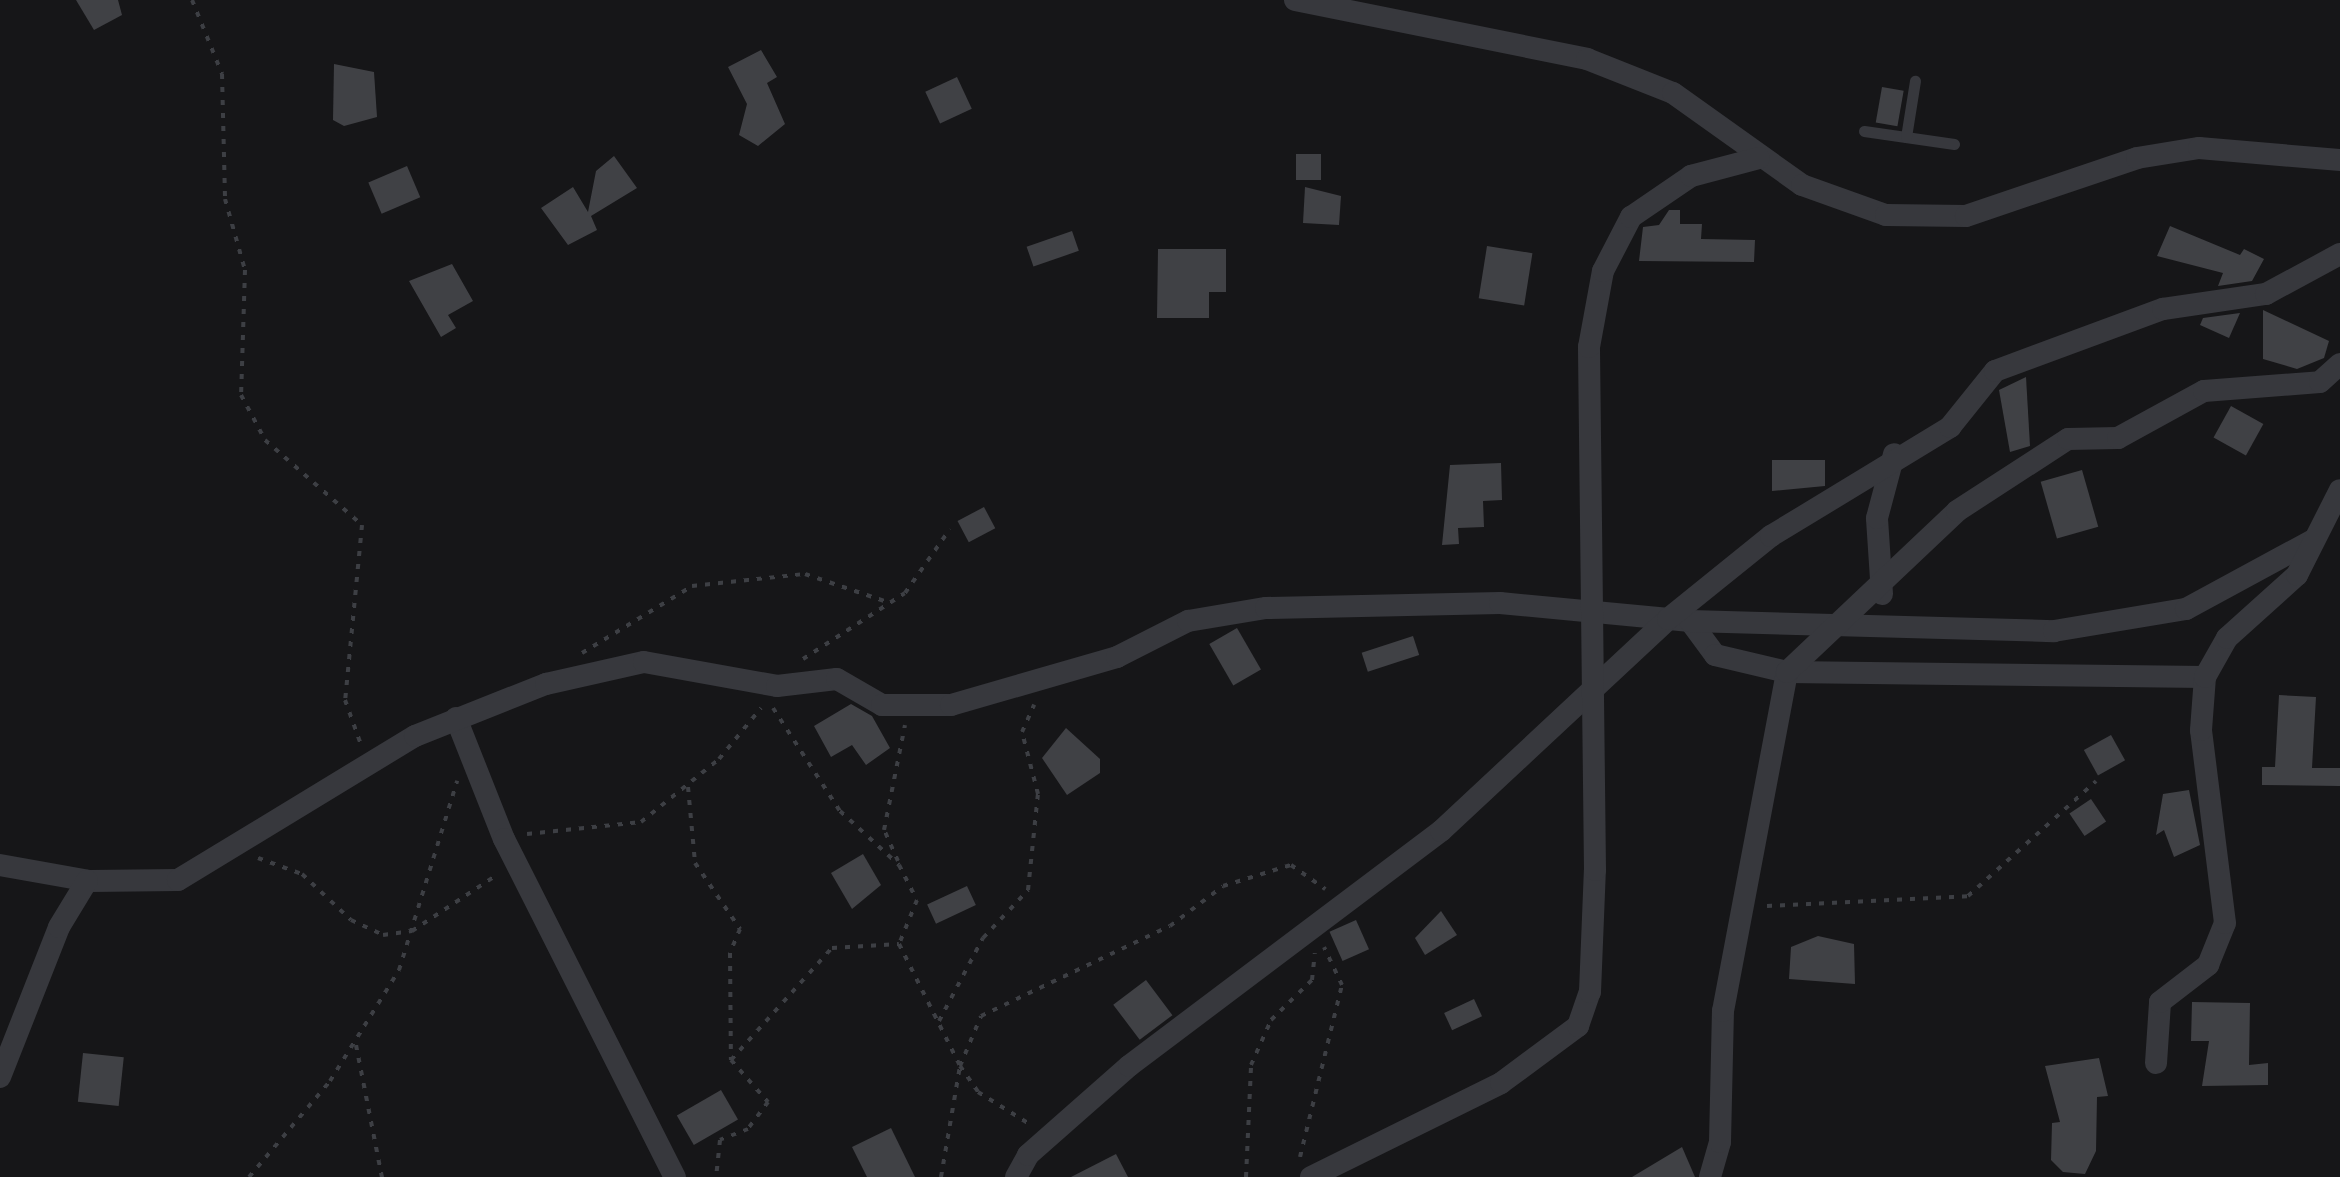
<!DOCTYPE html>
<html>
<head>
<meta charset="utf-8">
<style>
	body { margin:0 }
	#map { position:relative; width:2340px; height:1177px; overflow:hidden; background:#161618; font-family:"Noto Sans",sans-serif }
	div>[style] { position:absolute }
	.building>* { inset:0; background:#404145; transform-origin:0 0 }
	.path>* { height:4px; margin-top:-2px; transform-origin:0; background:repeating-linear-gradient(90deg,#3d3f44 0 5px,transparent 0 13px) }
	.lane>* { height:11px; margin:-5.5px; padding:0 5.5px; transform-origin:5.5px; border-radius:5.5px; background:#37383d }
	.street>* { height:22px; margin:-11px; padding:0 11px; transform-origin:11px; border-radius:11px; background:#37383d }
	span { translate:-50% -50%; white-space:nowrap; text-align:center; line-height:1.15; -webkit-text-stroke:8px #111113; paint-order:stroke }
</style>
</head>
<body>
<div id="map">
	<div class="building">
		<i style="clip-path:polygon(76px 0,118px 0,122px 15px,94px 30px)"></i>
		<i style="clip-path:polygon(761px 50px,777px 77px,767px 83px,785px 124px,758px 146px,739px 135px,747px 104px,728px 67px)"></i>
		<i style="clip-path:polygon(334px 64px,374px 72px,377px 117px,344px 126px,333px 120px)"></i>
		<i style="left:957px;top:77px;width:35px;height:35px;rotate:65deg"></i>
		<i style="left:1882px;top:87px;width:22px;height:36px;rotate:10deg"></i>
		<i style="left:1296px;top:154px;width:25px;height:26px"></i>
		<i style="clip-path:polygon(614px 156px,637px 188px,591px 216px,597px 230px,568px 245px,541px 208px,573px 187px,588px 212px,596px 171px)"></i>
		<i style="left:407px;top:166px;width:34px;height:42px;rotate:67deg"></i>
		<i style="clip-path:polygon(1305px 187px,1341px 196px,1339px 225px,1303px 223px)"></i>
		<i style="clip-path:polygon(1669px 210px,1680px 210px,1680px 224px,1702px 224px,1701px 239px,1755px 240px,1754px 262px,1639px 261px,1643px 227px,1659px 225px)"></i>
		<i style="clip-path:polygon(2170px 226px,2240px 255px,2244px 249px,2264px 259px,2252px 281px,2218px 286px,2223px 273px,2157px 256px)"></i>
		<i style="left:1072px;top:231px;width:21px;height:48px;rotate:71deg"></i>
		<i style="left:1487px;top:246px;width:46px;height:53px;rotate:9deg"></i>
		<i style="clip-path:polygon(1158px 249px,1226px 249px,1226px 292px,1209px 292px,1209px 318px,1157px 318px)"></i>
		<i style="clip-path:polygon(452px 264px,473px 301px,448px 315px,456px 328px,441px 337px,409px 281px)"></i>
		<i style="clip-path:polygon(2263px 310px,2329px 341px,2324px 358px,2297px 369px,2263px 359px)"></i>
		<i style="clip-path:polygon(2240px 313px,2229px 338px,2200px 325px,2203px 318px)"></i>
		<i style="clip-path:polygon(2026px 377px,2030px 446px,2010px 452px,1999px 390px)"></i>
		<i style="left:2231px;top:406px;width:37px;height:36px;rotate:29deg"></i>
		<i style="clip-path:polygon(1772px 460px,1825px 460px,1825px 486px,1772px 491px)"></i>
		<i style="clip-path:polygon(1501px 463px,1502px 500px,1483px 501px,1484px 527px,1458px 528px,1459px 544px,1442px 545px,1450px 465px)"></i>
		<i style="left:2082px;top:470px;width:59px;height:43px;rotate:74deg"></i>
		<i style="left:984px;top:507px;width:24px;height:30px;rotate:62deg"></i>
		<i style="left:1237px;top:628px;width:48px;height:32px;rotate:60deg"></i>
		<i style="left:1413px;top:636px;width:20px;height:54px;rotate:72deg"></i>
		<i style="clip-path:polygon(2279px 695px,2316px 697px,2312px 768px,2340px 768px,2340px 786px,2262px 785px,2262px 767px,2275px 767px)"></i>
		<i style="clip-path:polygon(851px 704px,872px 716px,890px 748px,866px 765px,852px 745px,831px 757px,814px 726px)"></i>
		<i style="clip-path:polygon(1066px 728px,1100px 759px,1100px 773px,1067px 795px,1042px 758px)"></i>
		<i style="left:2111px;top:735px;width:29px;height:31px;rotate:61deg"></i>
		<i style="clip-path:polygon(2189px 790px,2200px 845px,2174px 857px,2164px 830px,2156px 835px,2163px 794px)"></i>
		<i style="left:2091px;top:799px;width:27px;height:26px;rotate:56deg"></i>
		<i style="clip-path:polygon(863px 854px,881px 885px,852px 909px,831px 873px)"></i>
		<i style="left:967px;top:886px;width:21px;height:44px;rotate:65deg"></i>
		<i style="clip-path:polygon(1441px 911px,1457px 935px,1425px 955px,1415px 938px)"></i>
		<i style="left:1356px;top:920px;width:32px;height:29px;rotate:66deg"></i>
		<i style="clip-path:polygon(1818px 936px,1854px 944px,1855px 984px,1789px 979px,1791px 947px)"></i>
		<i style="left:1146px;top:980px;width:44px;height:41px;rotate:53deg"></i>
		<i style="left:1474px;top:999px;width:19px;height:33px;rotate:65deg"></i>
		<i style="clip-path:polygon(2192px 1002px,2250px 1003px,2249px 1065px,2268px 1063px,2268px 1085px,2202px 1086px,2209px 1041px,2191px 1041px)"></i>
		<i style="left:83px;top:1053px;width:41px;height:49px;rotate:6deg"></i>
		<i style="clip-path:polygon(2099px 1058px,2108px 1096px,2097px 1097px,2096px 1151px,2085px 1174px,2063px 1172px,2051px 1160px,2052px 1123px,2060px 1122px,2045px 1066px)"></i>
		<i style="left:721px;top:1090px;width:34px;height:51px;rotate:60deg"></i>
		<i style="clip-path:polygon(891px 1128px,915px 1177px,867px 1177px,852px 1147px)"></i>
		<i style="clip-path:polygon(1682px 1147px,1695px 1177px,1632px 1177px)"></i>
		<i style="clip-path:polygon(1116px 1154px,1128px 1177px,1071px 1177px)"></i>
	</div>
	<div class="path">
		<i style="left:192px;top:0;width:80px;rotate:67.9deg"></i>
		<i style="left:222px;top:74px;width:125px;rotate:88.6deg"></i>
		<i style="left:225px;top:199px;width:74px;rotate:74.3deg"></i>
		<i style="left:245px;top:270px;width:125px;rotate:91.8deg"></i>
		<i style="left:241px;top:395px;width:51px;rotate:61.9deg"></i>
		<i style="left:265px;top:440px;width:129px;rotate:41.2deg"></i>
		<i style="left:362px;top:525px;width:176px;rotate:95.5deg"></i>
		<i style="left:345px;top:700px;width:45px;rotate:70.3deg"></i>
		<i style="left:582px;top:653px;width:129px;rotate:-31.3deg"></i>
		<i style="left:692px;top:586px;width:114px;rotate:-6.1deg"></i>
		<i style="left:805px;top:574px;width:90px;rotate:18.8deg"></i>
		<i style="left:803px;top:659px;width:121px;rotate:-32.9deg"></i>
		<i style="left:905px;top:593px;width:78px;rotate:-54.9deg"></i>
		<i style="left:773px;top:708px;width:123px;rotate:57deg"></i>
		<i style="left:840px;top:811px;width:80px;rotate:42.5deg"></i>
		<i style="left:899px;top:865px;width:39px;rotate:63deg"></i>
		<i style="left:917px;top:900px;width:48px;rotate:112.2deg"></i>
		<i style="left:899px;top:944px;width:136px;rotate:63.4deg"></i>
		<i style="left:960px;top:1066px;width:32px;rotate:55deg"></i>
		<i style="left:978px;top:1092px;width:62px;rotate:31.9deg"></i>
		<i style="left:688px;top:787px;width:76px;rotate:84.7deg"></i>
		<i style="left:695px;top:863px;width:80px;rotate:55.7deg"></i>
		<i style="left:740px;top:929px;width:26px;rotate:113deg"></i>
		<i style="left:730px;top:953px;width:107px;rotate:89.5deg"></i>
		<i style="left:731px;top:1060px;width:56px;rotate:48.6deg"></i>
		<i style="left:768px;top:1102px;width:34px;rotate:127deg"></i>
		<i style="left:748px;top:1129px;width:30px;rotate:159deg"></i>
		<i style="left:720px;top:1140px;width:37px;rotate:96deg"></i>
		<i style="left:527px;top:834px;width:115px;rotate:-6deg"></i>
		<i style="left:641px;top:822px;width:100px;rotate:-38.9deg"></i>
		<i style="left:719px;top:759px;width:66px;rotate:-50.5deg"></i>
		<i style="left:258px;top:858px;width:47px;rotate:20deg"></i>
		<i style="left:302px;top:874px;width:67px;rotate:43.2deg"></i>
		<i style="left:351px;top:920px;width:35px;rotate:25deg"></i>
		<i style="left:383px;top:935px;width:29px;rotate:-8deg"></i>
		<i style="left:412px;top:931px;width:100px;rotate:-33.5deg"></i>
		<i style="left:898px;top:861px;width:34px;rotate:-114deg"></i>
		<i style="left:884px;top:830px;width:107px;rotate:-78.7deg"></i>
		<i style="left:1767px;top:906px;width:201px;rotate:-2.8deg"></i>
		<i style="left:1968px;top:896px;width:172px;rotate:-41.9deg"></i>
		<i style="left:939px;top:1021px;width:94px;rotate:-62.1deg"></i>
		<i style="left:983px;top:938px;width:66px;rotate:-46.8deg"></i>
		<i style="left:1028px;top:890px;width:97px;rotate:-84.1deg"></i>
		<i style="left:1038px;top:794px;width:64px;rotate:-104.5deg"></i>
		<i style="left:1022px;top:732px;width:30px;rotate:-66deg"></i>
		<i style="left:356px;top:1045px;width:135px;rotate:78.9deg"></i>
		<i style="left:731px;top:1060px;width:151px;rotate:-48deg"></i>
		<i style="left:832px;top:948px;width:67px;rotate:-3.4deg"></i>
		<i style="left:1300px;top:1157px;width:177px;rotate:-76.3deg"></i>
		<i style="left:1342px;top:985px;width:42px;rotate:-115.3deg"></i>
		<i style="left:249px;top:1177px;width:126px;rotate:-49.8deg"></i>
		<i style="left:330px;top:1081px;width:131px;rotate:-58.1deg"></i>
		<i style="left:399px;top:970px;width:198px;rotate:-72.9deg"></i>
		<i style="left:941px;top:1177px;width:113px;rotate:-80.3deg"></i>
		<i style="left:960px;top:1066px;width:54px;rotate:-67.2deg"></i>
		<i style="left:981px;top:1016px;width:209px;rotate:-25.5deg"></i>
		<i style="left:1170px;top:926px;width:66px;rotate:-37deg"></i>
		<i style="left:1223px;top:886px;width:71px;rotate:-17.2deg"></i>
		<i style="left:1291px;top:865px;width:42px;rotate:35.2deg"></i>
		<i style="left:1246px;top:1177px;width:112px;rotate:-87.4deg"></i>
		<i style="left:1251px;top:1065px;width:49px;rotate:-66deg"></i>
		<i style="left:1271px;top:1020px;width:57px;rotate:-44.3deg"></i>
		<i style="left:1312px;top:980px;width:27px;rotate:-84deg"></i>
	</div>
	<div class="lane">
		<i style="left:1864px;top:131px;width:91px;rotate:8.2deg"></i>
		<i style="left:1906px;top:137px;width:57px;rotate:-80.9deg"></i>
	</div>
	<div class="street">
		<i style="left:1295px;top:0;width:298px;rotate:11.4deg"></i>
		<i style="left:1587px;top:59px;width:92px;rotate:21.6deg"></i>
		<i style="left:1673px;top:93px;width:158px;rotate:35.5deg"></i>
		<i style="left:1802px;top:185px;width:89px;rotate:19.7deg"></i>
		<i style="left:1886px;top:215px;width:80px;rotate:0.7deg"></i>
		<i style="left:1966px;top:216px;width:181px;rotate:-18.7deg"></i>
		<i style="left:2137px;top:158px;width:63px;rotate:-9.2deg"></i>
		<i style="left:2199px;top:148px;width:142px;rotate:4.9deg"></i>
		<i style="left:1882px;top:594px;width:76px;rotate:-93.8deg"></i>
		<i style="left:1877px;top:518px;width:66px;rotate:-75.1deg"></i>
		<i style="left:1690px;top:621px;width:42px;rotate:53.7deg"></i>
		<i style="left:1715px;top:655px;width:74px;rotate:13.3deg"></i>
		<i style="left:1787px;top:672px;width:418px;rotate:0.7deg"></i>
		<i style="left:456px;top:718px;width:130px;rotate:68.4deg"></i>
		<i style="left:504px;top:839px;width:379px;rotate:63.2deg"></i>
		<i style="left:0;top:865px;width:91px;rotate:10.1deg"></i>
		<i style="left:90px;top:881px;width:88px;rotate:-0.7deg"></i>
		<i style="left:178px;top:880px;width:277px;rotate:-31.3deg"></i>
		<i style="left:415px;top:736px;width:141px;rotate:-21.7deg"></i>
		<i style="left:546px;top:684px;width:100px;rotate:-12.7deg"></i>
		<i style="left:644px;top:662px;width:135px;rotate:10.2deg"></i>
		<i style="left:777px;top:686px;width:60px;rotate:-6.7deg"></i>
		<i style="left:837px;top:679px;width:52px;rotate:30deg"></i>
		<i style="left:882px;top:705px;width:69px"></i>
		<i style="left:951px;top:705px;width:173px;rotate:-16.1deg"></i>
		<i style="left:1117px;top:657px;width:80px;rotate:-26.9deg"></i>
		<i style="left:1188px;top:621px;width:79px;rotate:-9.5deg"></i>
		<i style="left:1266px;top:608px;width:234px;rotate:-1.2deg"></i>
		<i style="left:1500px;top:603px;width:191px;rotate:5.4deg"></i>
		<i style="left:1690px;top:621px;width:364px;rotate:1.6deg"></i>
		<i style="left:2054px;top:631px;width:134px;rotate:-9.5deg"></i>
		<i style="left:2186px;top:609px;width:145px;rotate:-28.5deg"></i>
		<i style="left:2156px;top:1063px;width:61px;rotate:-86.2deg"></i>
		<i style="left:2160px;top:1002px;width:61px;rotate:-37.6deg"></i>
		<i style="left:2208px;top:965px;width:45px;rotate:-68deg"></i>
		<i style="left:2225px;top:923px;width:194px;rotate:-97.1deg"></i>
		<i style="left:2201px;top:730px;width:53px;rotate:-85.7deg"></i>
		<i style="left:2205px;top:677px;width:45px;rotate:-60.6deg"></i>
		<i style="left:2227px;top:638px;width:94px;rotate:-42deg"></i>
		<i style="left:2297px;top:575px;width:95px;rotate:-63.2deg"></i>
		<i style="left:0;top:1077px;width:161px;rotate:-68.5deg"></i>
		<i style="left:59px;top:927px;width:54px;rotate:-58.7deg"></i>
		<i style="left:1016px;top:1177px;width:25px;rotate:-61deg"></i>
		<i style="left:1028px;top:1155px;width:135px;rotate:-41.4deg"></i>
		<i style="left:1129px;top:1066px;width:391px;rotate:-37deg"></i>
		<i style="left:1441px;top:831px;width:311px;rotate:-43deg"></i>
		<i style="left:1668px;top:619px;width:132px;rotate:-38.9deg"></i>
		<i style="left:1771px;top:536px;width:210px;rotate:-31.3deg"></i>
		<i style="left:1950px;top:427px;width:72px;rotate:-51.2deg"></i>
		<i style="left:1995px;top:371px;width:179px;rotate:-20.3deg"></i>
		<i style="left:2163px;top:309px;width:104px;rotate:-8.3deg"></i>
		<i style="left:2266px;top:294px;width:84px;rotate:-28.4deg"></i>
		<i style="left:1311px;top:1177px;width:212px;rotate:-26.3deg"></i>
		<i style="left:1501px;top:1083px;width:96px;rotate:-36.5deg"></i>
		<i style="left:1578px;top:1026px;width:36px;rotate:-71deg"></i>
		<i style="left:1590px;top:992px;width:122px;rotate:-87.7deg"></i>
		<i style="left:1595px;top:870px;width:523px;rotate:-90.66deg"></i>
		<i style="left:1589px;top:347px;width:77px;rotate:-79.6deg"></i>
		<i style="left:1603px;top:271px;width:61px;rotate:-62.6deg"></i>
		<i style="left:1631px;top:217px;width:73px;rotate:-34.3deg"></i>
		<i style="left:1691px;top:176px;width:70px;rotate:-14.8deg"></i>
		<i style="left:1710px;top:1177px;width:36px;rotate:-74deg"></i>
		<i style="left:1720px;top:1142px;width:131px;rotate:-88.7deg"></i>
		<i style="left:1723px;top:1011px;width:345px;rotate:-79.3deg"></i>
		<i style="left:1787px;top:672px;width:234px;rotate:-43.4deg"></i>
		<i style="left:1957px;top:511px;width:132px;rotate:-33deg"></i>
		<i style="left:2068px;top:439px;width:50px;rotate:-1.1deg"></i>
		<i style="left:2118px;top:438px;width:98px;rotate:-28.7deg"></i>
		<i style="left:2204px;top:391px;width:116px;rotate:-4.4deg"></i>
		<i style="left:2320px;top:382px;width:27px;rotate:-42deg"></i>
	</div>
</div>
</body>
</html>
